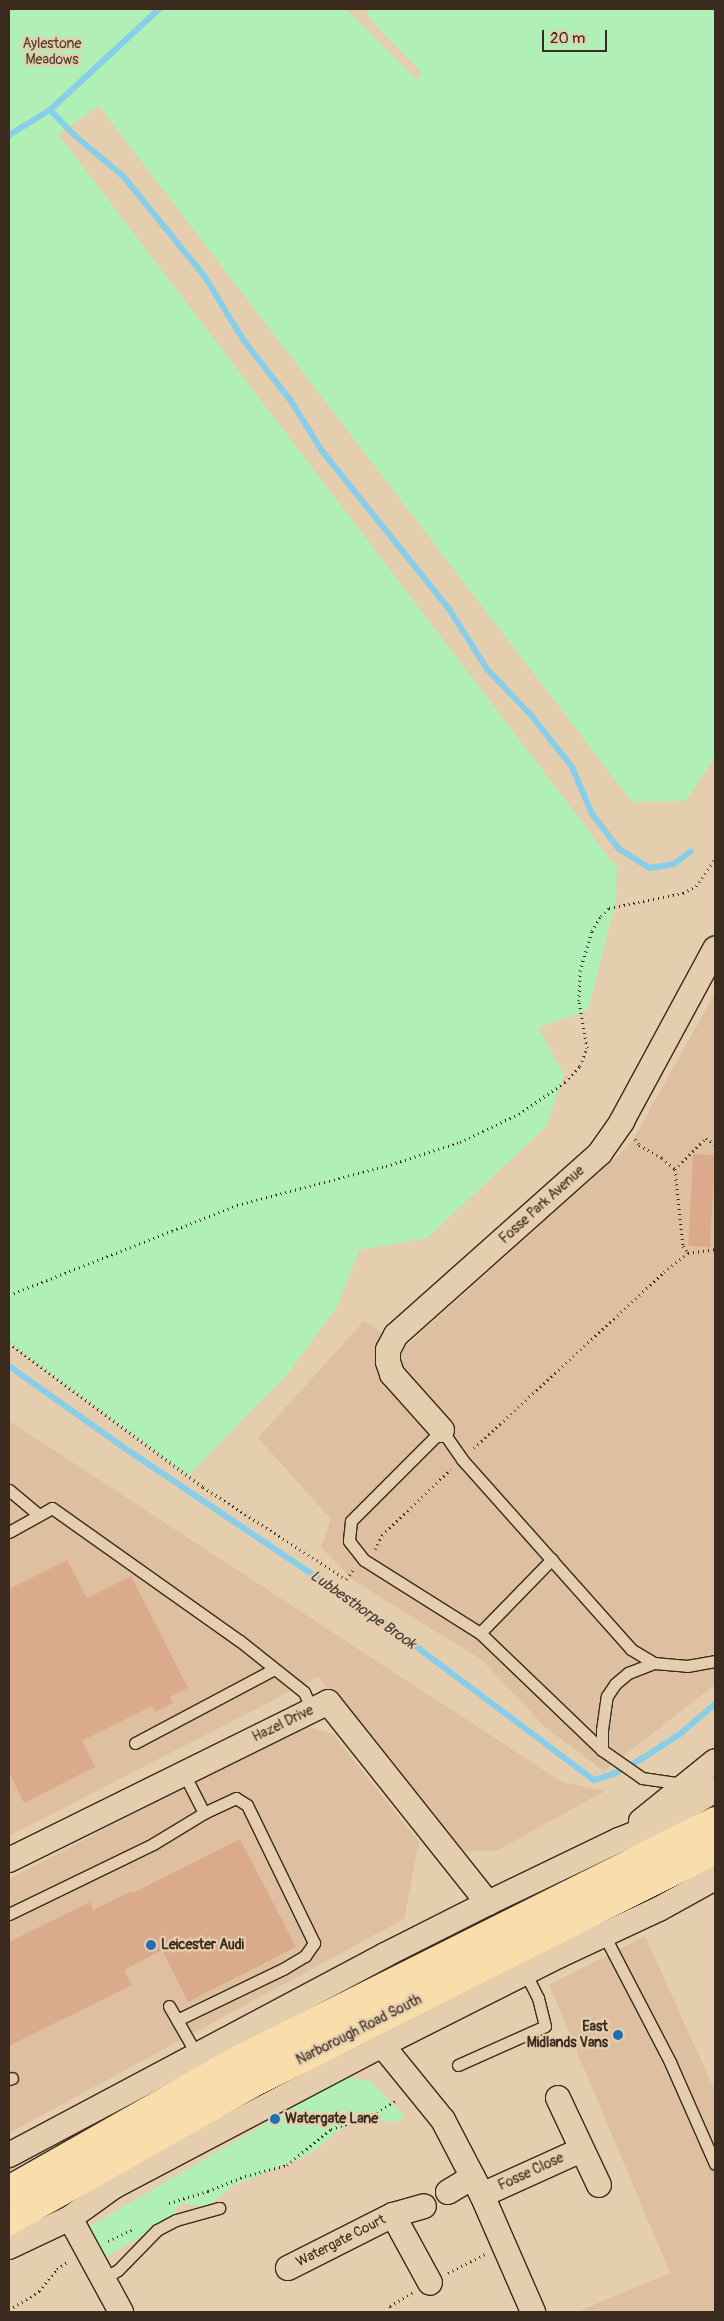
<!DOCTYPE html>
<html>
<head>
<meta charset="utf-8">
<style>
	body { margin:0 }
	#map { position:relative; width:724px; height:2321px; overflow:hidden; background:#e4cead; font-family:Pangolin,sans-serif }
	div>[style] { position:absolute }
	.built>* { inset:0; background:#dec0a0 }
	.green>* { inset:0; background:#b0f0b7 }
	.stream>* { height:6px; margin:-3px; padding:0 3px; transform-origin:3px; border-radius:3px; background:#88cee9 }
	.building>* { inset:0; background:#dbaa8d; transform-origin:0 0 }
	.path>* { height:3px; margin-top:-1.5px; transform-origin:0; background:repeating-linear-gradient(90deg,#3b2a1e 0 1px,transparent 0 5px) }
	.roads { filter:drop-shadow(1px 0 #3b2a1e) drop-shadow(-1px 0 #3b2a1e) drop-shadow(0 1px #3b2a1e) drop-shadow(0 -1px #3b2a1e) }
	.lane>* { height:11px; margin:-5.5px; padding:0 5.5px; transform-origin:5.5px; border-radius:5.5px; background:#e4cead }
	.street>* { height:24px; margin:-12px; padding:0 12px; transform-origin:12px; border-radius:12px; background:#e4cead }
	.primary>* { height:28px; margin:-14px; padding:0 14px; transform-origin:14px; border-radius:14px; background:#f9ddab }
	.dots>* { width:14px; height:14px; translate:-50% -50%; box-sizing:border-box; border:2px solid #e4cead; border-radius:50% }
	span { translate:-50% -50%; white-space:nowrap; text-align:center; line-height:1.15; -webkit-text-stroke:4.5px #e4cead; paint-order:stroke }
	.park-label { font-size:14px; color:#473e2d }
	.street-label { font-size:14px; color:#3b2a1e }
	.poi-label { font-size:14px; color:#3b2a1e; font-weight:700 }
	.left { translate:0 -50%; text-align:left }
	.right { translate:-100% -50%; text-align:right }
	.water-label { font-size:15px; color:#433a32; font-style:italic }
	.frame { position:absolute; inset:0; border:10px solid #3b2a1e; pointer-events:none }
	.scale { position:absolute; left:542px; top:30px; width:65px; height:22px; box-sizing:border-box; border:2px solid #3b2a1e; border-top:0; padding-left:6px; font-size:15px; line-height:18px; white-space:nowrap; color:#3b2a1e; -webkit-text-stroke:4px #e4cead; paint-order:stroke }
</style>
</head>
<body>
<div id="map">
	<div class="built">
		<i style="clip-path:polygon(715px 993px,715px 1685px,604px 1771px,545px 1727px,482px 1660px,353px 1580px,321px 1547px,331px 1519px,258px 1438px,364px 1321px,404px 1348px,626px 1148px,638px 1131px)"></i>
		<i style="clip-path:polygon(9px 1421px,562px 1782px,605px 1791px,496px 1851px,456px 1851px,318px 1677px,9px 1836px)"></i>
		<i style="clip-path:polygon(304px 1725px,333px 1734px,419px 1842px,404px 1919px,9px 2133px,9px 1879px)"></i>
		<i style="clip-path:polygon(645px 1936px,715px 2091px,715px 2312px,577px 2312px,670px 2273px,549px 1985px)"></i>
	</div>
	<div class="green">
		<i style="clip-path:polygon(9px 9px,346px 9px,417px 80px,421px 72px,374px 24px,364px 9px,715px 9px,715px 757px,686px 801px,632px 802px,99px 106px,58px 134px,617px 868px,616px 901px,588px 1010px,538px 1028px,564px 1075px,546px 1127px,427px 1238px,359px 1250px,337px 1307px,289px 1372px,188px 1476px,9px 1343px)"></i>
		<i style="clip-path:polygon(345px 2077px,370px 2081px,405px 2116px,397px 2122px,360px 2119px,339px 2130px,310px 2154px,233px 2186px,206px 2207px,181px 2203px,169px 2220px,94px 2264px,87px 2228px)"></i>
	</div>
	<div class="stream">
		<i style="left:50px;top:110px;width:149px;rotate:-42.8deg"></i>
		<i style="left:9px;top:135px;width:48px;rotate:-31.4deg"></i>
		<i style="left:50px;top:110px;width:35px;rotate:46deg"></i>
		<i style="left:74px;top:135px;width:65px;rotate:40deg"></i>
		<i style="left:124px;top:177px;width:129px;rotate:51deg"></i>
		<i style="left:205px;top:277px;width:75px;rotate:58.6deg"></i>
		<i style="left:244px;top:341px;width:76px;rotate:51.9deg"></i>
		<i style="left:291px;top:401px;width:59px;rotate:58.2deg"></i>
		<i style="left:322px;top:451px;width:203px;rotate:51.2deg"></i>
		<i style="left:449px;top:609px;width:71px;rotate:57.7deg"></i>
		<i style="left:487px;top:669px;width:64px;rotate:46.3deg"></i>
		<i style="left:531px;top:715px;width:66px;rotate:51.7deg"></i>
		<i style="left:572px;top:767px;width:51px;rotate:66.9deg"></i>
		<i style="left:592px;top:814px;width:44px;rotate:52.4deg"></i>
		<i style="left:619px;top:849px;width:36px;rotate:32deg"></i>
		<i style="left:650px;top:868px;width:24px;rotate:-9deg"></i>
		<i style="left:674px;top:864px;width:21px;rotate:-37deg"></i>
		<i style="left:9px;top:1366px;width:136px;rotate:35.4deg"></i>
		<i style="left:120px;top:1445px;width:321px;rotate:33.9deg"></i>
		<i style="left:386px;top:1624px;width:260px;rotate:36.9deg"></i>
		<i style="left:594px;top:1780px;width:20px;rotate:-18deg"></i>
		<i style="left:613px;top:1774px;width:34px;rotate:-28deg"></i>
		<i style="left:643px;top:1758px;width:44px;rotate:-33deg"></i>
		<i style="left:680px;top:1734px;width:46px;rotate:-40.6deg"></i>
	</div>
	<div class="building">
		<i style="left:693px;top:1154px;width:22px;height:92px;rotate:3deg"></i>
		<i style="clip-path:polygon(67px 1560px,87px 1598px,131px 1576px,188px 1688px,170px 1697px,173px 1703px,155px 1712px,152px 1706px,82px 1741px,95px 1767px,24px 1803px,9px 1772px,9px 1589px)"></i>
		<i style="clip-path:polygon(240px 1839px,296px 1947px,188px 2002px,162px 1950px,124px 1970px,132px 1985px,9px 2046px,9px 1942px,90px 1902px,93px 1910px,131px 1891px,133px 1893px)"></i>
	</div>
	<div class="path">
		<i style="left:635px;top:1139px;width:7px;rotate:56deg"></i>
		<i style="left:639px;top:1145px;width:26px;rotate:29deg"></i>
		<i style="left:662px;top:1158px;width:17px;rotate:40deg"></i>
		<i style="left:675px;top:1169px;width:44px;rotate:-45deg"></i>
		<i style="left:706px;top:1138px;width:11px;rotate:34deg"></i>
		<i style="left:675px;top:1169px;width:77px;rotate:84.1deg"></i>
		<i style="left:683px;top:1246px;width:9px;rotate:54deg"></i>
		<i style="left:9px;top:1295px;width:245px;rotate:-21.5deg"></i>
		<i style="left:237px;top:1205px;width:154px;rotate:-14.7deg"></i>
		<i style="left:386px;top:1166px;width:78px;rotate:-18deg"></i>
		<i style="left:460px;top:1142px;width:65px;rotate:-25.4deg"></i>
		<i style="left:519px;top:1114px;width:56px;rotate:-34.8deg"></i>
		<i style="left:565px;top:1082px;width:22px;rotate:-47deg"></i>
		<i style="left:580px;top:1066px;width:19px;rotate:-69deg"></i>
		<i style="left:587px;top:1048px;width:48px;rotate:-99.7deg"></i>
		<i style="left:579px;top:1001px;width:30px;rotate:-88deg"></i>
		<i style="left:580px;top:971px;width:42px;rotate:-73.3deg"></i>
		<i style="left:592px;top:931px;width:17px;rotate:-59deg"></i>
		<i style="left:601px;top:916px;width:11px;rotate:-45deg"></i>
		<i style="left:609px;top:908px;width:76px;rotate:-11.5deg"></i>
		<i style="left:683px;top:893px;width:15px;rotate:-28deg"></i>
		<i style="left:696px;top:886px;width:33px;rotate:-55deg"></i>
		<i style="left:9px;top:1343px;width:242px;rotate:36.6deg"></i>
		<i style="left:203px;top:1487px;width:170px;rotate:32.8deg"></i>
		<i style="left:346px;top:1579px;width:11px;rotate:-52deg"></i>
		<i style="left:474px;top:1448px;width:259px;rotate:-42.8deg"></i>
		<i style="left:664px;top:1272px;width:31px;rotate:-38deg"></i>
		<i style="left:688px;top:1253px;width:27px;rotate:-8deg"></i>
		<i style="left:375px;top:1549px;width:16px;rotate:-63deg"></i>
		<i style="left:382px;top:1535px;width:95px;rotate:-43.7deg"></i>
		<i style="left:169px;top:2203px;width:41px;rotate:-17.1deg"></i>
		<i style="left:208px;top:2191px;width:40px;rotate:-22deg"></i>
		<i style="left:245px;top:2176px;width:43px;rotate:-14.7deg"></i>
		<i style="left:287px;top:2165px;width:57px;rotate:-39.3deg"></i>
		<i style="left:331px;top:2129px;width:39px;rotate:-18deg"></i>
		<i style="left:368px;top:2117px;width:34px;rotate:-30deg"></i>
		<i style="left:108px;top:2241px;width:26px;rotate:-25deg"></i>
		<i style="left:448px;top:2273px;width:42px;rotate:-27.2deg"></i>
		<i style="left:9px;top:2310px;width:36px;rotate:-32deg"></i>
		<i style="left:39px;top:2291px;width:28px;rotate:-51deg"></i>
		<i style="left:57px;top:2269px;width:14px;rotate:-34deg"></i>
		<i style="left:391px;top:2312px;width:6px;rotate:-99deg"></i>
		<i style="left:390px;top:2306px;width:26px;rotate:-31deg"></i>
	</div>
	<div class="roads">
		<div class="lane">
			<i style="left:9px;top:1490px;width:39px;rotate:40deg"></i>
			<i style="left:9px;top:1532px;width:49px;rotate:-29.2deg"></i>
			<i style="left:52px;top:1508px;width:230px;rotate:35.3deg"></i>
			<i style="left:240px;top:1641px;width:82px;rotate:38.6deg"></i>
			<i style="left:304px;top:1692px;width:20px;rotate:66deg"></i>
			<i style="left:480px;top:1633px;width:103px;rotate:-45.8deg"></i>
			<i style="left:654px;top:1663px;width:27px;rotate:-149deg"></i>
			<i style="left:631px;top:1649px;width:254px;rotate:-131.7deg"></i>
			<i style="left:462px;top:1459px;width:35px;rotate:-125deg"></i>
			<i style="left:442px;top:1430px;width:129px;rotate:135deg"></i>
			<i style="left:351px;top:1521px;width:20px;rotate:96deg"></i>
			<i style="left:349px;top:1541px;width:24px;rotate:52deg"></i>
			<i style="left:364px;top:1560px;width:137px;rotate:32.2deg"></i>
			<i style="left:480px;top:1633px;width:169px;rotate:43.8deg"></i>
			<i style="left:602px;top:1750px;width:49px;rotate:35deg"></i>
			<i style="left:642px;top:1778px;width:41px;rotate:8.3deg"></i>
			<i style="left:135px;top:1743px;width:157px;rotate:-28deg"></i>
			<i style="left:602px;top:1750px;width:20px;rotate:-90deg"></i>
			<i style="left:602px;top:1730px;width:34px;rotate:-82deg"></i>
			<i style="left:607px;top:1696px;width:14px;rotate:-56deg"></i>
			<i style="left:615px;top:1684px;width:17px;rotate:-40deg"></i>
			<i style="left:628px;top:1673px;width:28px;rotate:-21deg"></i>
			<i style="left:654px;top:1663px;width:33px;rotate:5deg"></i>
			<i style="left:687px;top:1666px;width:28px;rotate:-10deg"></i>
			<i style="left:9px;top:1914px;width:160px;rotate:-25.9deg"></i>
			<i style="left:153px;top:1844px;width:60px;rotate:-31.3deg"></i>
			<i style="left:204px;top:1813px;width:44px;rotate:-117.1deg"></i>
			<i style="left:604px;top:1935px;width:143px;rotate:62.5deg"></i>
			<i style="left:670px;top:2062px;width:111px;rotate:66.2deg"></i>
			<i style="left:169px;top:2006px;width:56px;rotate:60.3deg"></i>
			<i style="left:177px;top:2020px;width:118px;rotate:-25.7deg"></i>
			<i style="left:283px;top:1969px;width:26px;rotate:-31deg"></i>
			<i style="left:305px;top:1956px;width:16px;rotate:-55deg"></i>
			<i style="left:314px;top:1943px;width:153px;rotate:-115.9deg"></i>
			<i style="left:247px;top:1805px;width:13px;rotate:-148deg"></i>
			<i style="left:236px;top:1798px;width:35px;rotate:155deg"></i>
			<i style="left:458px;top:2065px;width:95px;rotate:-24.1deg"></i>
			<i style="left:545px;top:2026px;width:29px;rotate:-104deg"></i>
			<i style="left:538px;top:1998px;width:28px;rotate:-117deg"></i>
			<i style="left:9px;top:2079px;width:3px;rotate:-18deg"></i>
			<i style="left:103px;top:2279px;width:17px;rotate:-31deg"></i>
			<i style="left:118px;top:2270px;width:56px;rotate:-45.7deg"></i>
			<i style="left:157px;top:2230px;width:21px;rotate:-28deg"></i>
			<i style="left:176px;top:2220px;width:45px;rotate:-15.6deg"></i>
		</div>
		<div class="street">
			<i style="left:442px;top:1430px;width:75px;rotate:-131.8deg"></i>
			<i style="left:392px;top:1374px;width:13px;rotate:-108deg"></i>
			<i style="left:388px;top:1362px;width:12px;rotate:-90deg"></i>
			<i style="left:388px;top:1350px;width:17px;rotate:-62deg"></i>
			<i style="left:396px;top:1335px;width:273px;rotate:-41.7deg"></i>
			<i style="left:600px;top:1153px;width:39px;rotate:-55deg"></i>
			<i style="left:622px;top:1121px;width:196px;rotate:-61.6deg"></i>
			<i style="left:641px;top:1821px;width:95px;rotate:-39deg"></i>
			<i style="left:9px;top:1860px;width:356px;rotate:-26.3deg"></i>
			<i style="left:328px;top:1702px;width:257px;rotate:51.5deg"></i>
			<i style="left:382px;top:2045px;width:97px;rotate:50.9deg"></i>
			<i style="left:443px;top:2120px;width:85px;rotate:62.5deg"></i>
			<i style="left:482px;top:2195px;width:128px;rotate:66.4deg"></i>
			<i style="left:558px;top:2098px;width:96px;rotate:64.8deg"></i>
			<i style="left:9px;top:2155px;width:426px;rotate:-28deg"></i>
			<i style="left:385px;top:1955px;width:115px;rotate:-26.8deg"></i>
			<i style="left:488px;top:1903px;width:145px;rotate:-25.7deg"></i>
			<i style="left:619px;top:1840px;width:41px;rotate:-21.5deg"></i>
			<i style="left:657px;top:1825px;width:68px;rotate:-31.1deg"></i>
			<i style="left:448px;top:2192px;width:29px;rotate:-31deg"></i>
			<i style="left:482px;top:2195px;width:109px;rotate:-24.4deg"></i>
			<i style="left:393px;top:2215px;width:77px;rotate:61.4deg"></i>
			<i style="left:70px;top:2218px;width:107px;rotate:61.5deg"></i>
			<i style="left:9px;top:2247px;width:68px;rotate:-25.4deg"></i>
			<i style="left:70px;top:2218px;width:53px;rotate:-35.8deg"></i>
			<i style="left:113px;top:2187px;width:304px;rotate:-27.8deg"></i>
			<i style="left:382px;top:2045px;width:197px;rotate:-26.8deg"></i>
			<i style="left:558px;top:1956px;width:111px;rotate:-25deg"></i>
			<i style="left:659px;top:1909px;width:64px;rotate:-29deg"></i>
			<i style="left:288px;top:2268px;width:118px;rotate:-26.8deg"></i>
			<i style="left:393px;top:2215px;width:32px;rotate:-16deg"></i>
		</div>
		<div class="primary">
			<i style="left:9px;top:2190px;width:266px;rotate:-29.6deg"></i>
			<i style="left:240px;top:2059px;width:531px;rotate:-26.61deg"></i>
			<i style="left:9px;top:2221px;width:276px;rotate:-29.5deg"></i>
			<i style="left:249px;top:2085px;width:522px;rotate:-26.76deg"></i>
		</div>
	</div>
	<div class="dots">
		<i style="left:151px;top:1945px;background:#1f6fb2"></i>
		<i style="left:618px;top:2035px;background:#1f6fb2"></i>
		<i style="left:275px;top:2119px;background:#1f6fb2"></i>
	</div>
	<div class="park-label">
		<span style="left:52px;top:52px">Aylestone<br>Meadows</span>
	</div>
	<div class="street-label">
		<span style="left:542px;top:1205px;rotate:-42deg">Fosse Park Avenue</span>
		<span style="left:283px;top:1724px;rotate:-26deg">Hazel Drive</span>
		<span style="left:359px;top:2030px;rotate:-27deg">Narborough Road South</span>
		<span style="left:531px;top:2172px;rotate:-25deg">Fosse Close</span>
		<span style="left:341px;top:2241px;rotate:-27deg">Watergate Court</span>
	</div>
	<div class="poi-label">
		<span class="left" style="left:161px;top:1945px">Leicester Audi</span>
		<span class="right" style="left:608px;top:2035px">East<br>Midlands Vans</span>
		<span class="left" style="left:285px;top:2119px">Watergate Lane</span>
	</div>
	<div class="water-label">
		<span style="left:363px;top:1610px;rotate:35deg">Lubbesthorpe Brook</span>
	</div>
	<div class="frame"></div>
	<div class="scale">20 m</div>
</div>
</body>
</html>
